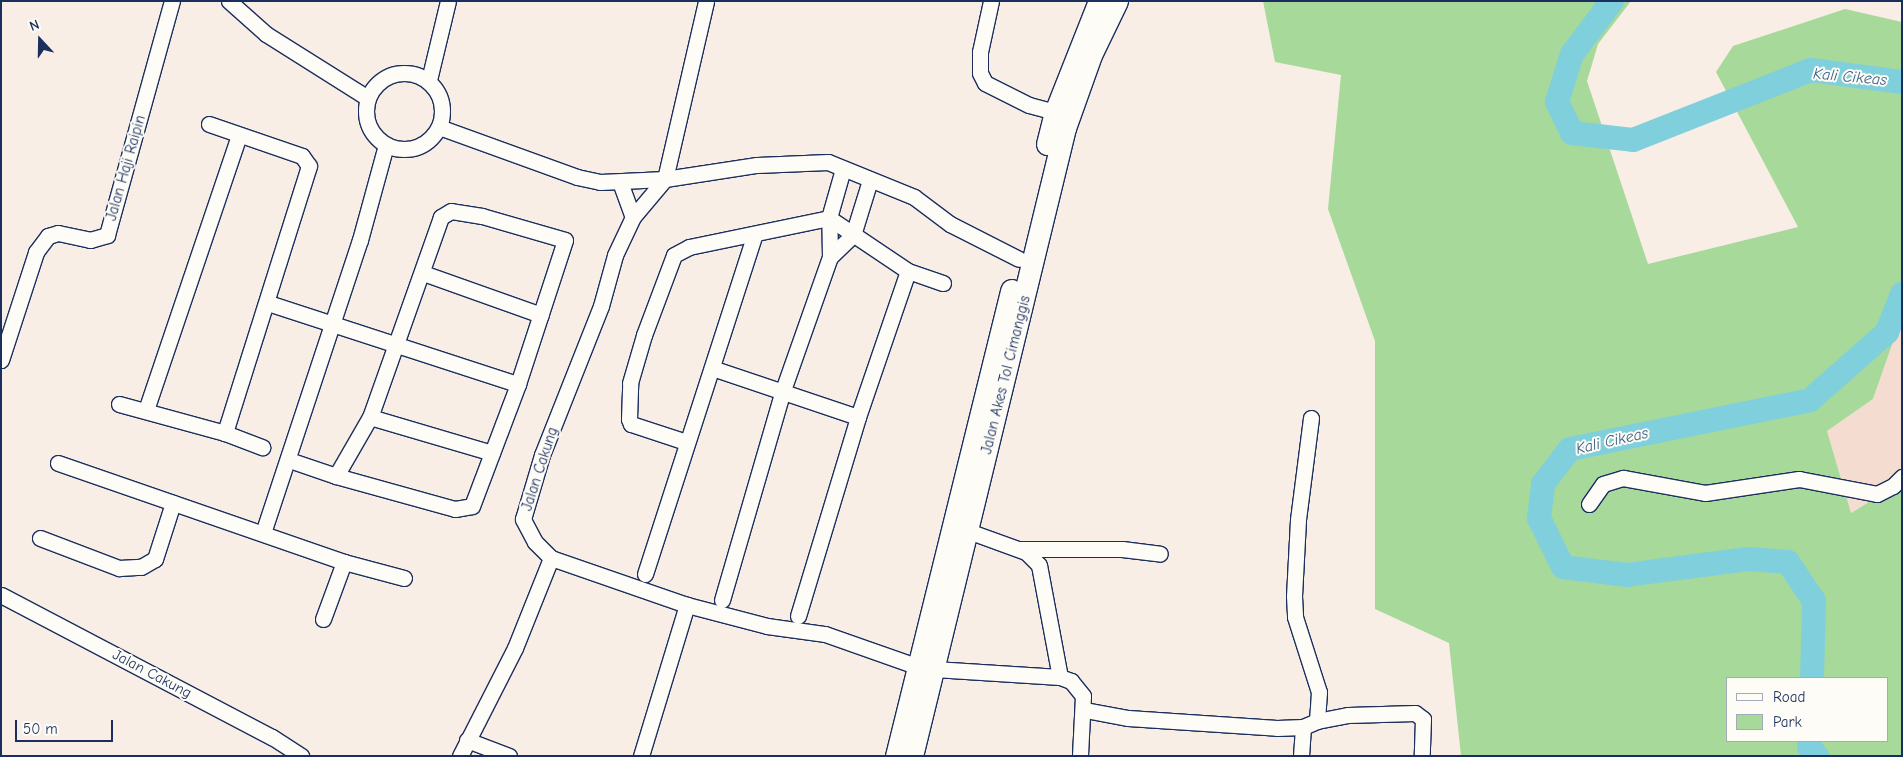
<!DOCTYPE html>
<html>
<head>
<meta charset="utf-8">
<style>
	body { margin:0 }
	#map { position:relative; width:1903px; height:757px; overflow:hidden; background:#f9eee5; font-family:"Comic Neue",sans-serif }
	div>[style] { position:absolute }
	.built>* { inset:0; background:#f4ddd0 }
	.green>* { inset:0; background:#a6d99a }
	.river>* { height:24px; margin:-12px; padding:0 12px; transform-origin:12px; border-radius:12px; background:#80cfdc }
	.roads { filter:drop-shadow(1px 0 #1b2f5e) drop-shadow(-1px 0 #1b2f5e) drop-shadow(0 1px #1b2f5e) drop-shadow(0 -1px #1b2f5e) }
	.street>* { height:15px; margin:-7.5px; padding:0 7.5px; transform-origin:7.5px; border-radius:7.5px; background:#fdfcf7 }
	.street>.ring { margin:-7.5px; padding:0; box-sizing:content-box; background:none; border:15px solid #fdfcf7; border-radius:50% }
	.secondary>* { height:21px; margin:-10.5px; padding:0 10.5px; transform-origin:10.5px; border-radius:10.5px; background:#fdfcf7 }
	span { translate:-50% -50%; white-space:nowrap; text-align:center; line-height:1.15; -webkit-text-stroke:4px #fdfcf7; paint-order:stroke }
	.street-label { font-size:15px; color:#1b2f5e }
	.water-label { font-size:16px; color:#395f84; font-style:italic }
	.frame { position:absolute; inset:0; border:2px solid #1b2f5e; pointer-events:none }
	.legend { position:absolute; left:1726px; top:677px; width:162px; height:65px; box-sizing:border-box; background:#fdfcf7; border:1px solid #a3aaba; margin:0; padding:6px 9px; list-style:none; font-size:15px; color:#1b2f5e }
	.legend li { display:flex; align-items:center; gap:10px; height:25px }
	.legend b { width:25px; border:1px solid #a3aaba }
	.north { position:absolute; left:15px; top:15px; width:50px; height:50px; -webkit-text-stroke:4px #fdfcf7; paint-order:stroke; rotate:339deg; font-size:14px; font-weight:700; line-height:20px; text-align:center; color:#1b2f5e }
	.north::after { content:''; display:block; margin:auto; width:18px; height:22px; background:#1b2f5e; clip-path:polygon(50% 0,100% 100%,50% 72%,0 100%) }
	.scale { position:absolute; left:15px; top:720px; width:98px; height:22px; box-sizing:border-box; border:2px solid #1b2f5e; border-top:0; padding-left:6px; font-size:15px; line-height:18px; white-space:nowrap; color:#1b2f5e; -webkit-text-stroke:4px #fdfcf7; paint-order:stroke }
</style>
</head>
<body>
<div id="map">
	<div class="built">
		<i style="clip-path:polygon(1902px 316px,1902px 482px,1851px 513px,1827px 431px,1873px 399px)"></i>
	</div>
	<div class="green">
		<i style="clip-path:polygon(evenodd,1263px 1px,1631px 1px,1598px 44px,1587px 81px,1648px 264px,1798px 227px,1716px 72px,1733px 46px,1845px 9px,1902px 22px,1902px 316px,1873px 399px,1827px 431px,1851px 513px,1902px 482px,1902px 756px,1461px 756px,1449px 643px,1375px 609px,1375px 341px,1328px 209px,1341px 75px,1275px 62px,1263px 1px,1727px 678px,1887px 678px,1887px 741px,1727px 741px,1727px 678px)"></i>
	</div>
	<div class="river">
		<i style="left:1612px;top:1px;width:66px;rotate:127deg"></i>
		<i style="left:1572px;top:54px;width:50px;rotate:107.4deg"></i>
		<i style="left:1557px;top:102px;width:34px;rotate:64deg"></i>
		<i style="left:1572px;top:133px;width:61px;rotate:6.5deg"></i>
		<i style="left:1633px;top:140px;width:191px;rotate:-21.5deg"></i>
		<i style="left:1811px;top:70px;width:92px;rotate:7.5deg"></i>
		<i style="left:1812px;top:678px;width:77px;rotate:-88.5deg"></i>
		<i style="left:1814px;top:601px;width:47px;rotate:-123.7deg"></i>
		<i style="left:1788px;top:562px;width:40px;rotate:-175.7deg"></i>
		<i style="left:1748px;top:559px;width:122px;rotate:172.5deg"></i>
		<i style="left:1627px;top:575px;width:64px;rotate:-172.9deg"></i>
		<i style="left:1563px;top:567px;width:55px;rotate:-116.1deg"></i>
		<i style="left:1539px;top:518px;width:34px;rotate:-83deg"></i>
		<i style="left:1543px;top:484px;width:44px;rotate:-52.4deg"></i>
		<i style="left:1570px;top:449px;width:245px;rotate:-11.5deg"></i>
		<i style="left:1810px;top:400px;width:103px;rotate:-41.4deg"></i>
		<i style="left:1887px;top:332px;width:41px;rotate:-68.5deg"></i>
		<i style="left:1809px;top:741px;width:6px;rotate:90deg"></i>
		<i style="left:1809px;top:747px;width:12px;rotate:48deg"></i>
	</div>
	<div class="roads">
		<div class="street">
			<i style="left:229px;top:1px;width:50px;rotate:41.7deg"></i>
			<i style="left:266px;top:34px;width:118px;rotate:32.2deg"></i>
			<i style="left:991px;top:1px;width:52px;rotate:102.2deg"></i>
			<i style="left:980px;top:52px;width:21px;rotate:90deg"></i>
			<i style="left:980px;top:73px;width:11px;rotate:63deg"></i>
			<i style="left:985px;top:83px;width:49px;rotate:26.6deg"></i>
			<i style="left:1029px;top:105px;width:27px;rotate:15deg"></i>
			<i class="ring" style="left:366px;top:73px;width:61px;height:61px"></i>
			<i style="left:429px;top:80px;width:81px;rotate:-76.5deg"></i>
			<i style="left:209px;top:124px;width:98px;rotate:19deg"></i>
			<i style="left:302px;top:156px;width:12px;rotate:55deg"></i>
			<i style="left:309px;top:166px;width:280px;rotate:107.5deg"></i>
			<i style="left:439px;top:127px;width:147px;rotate:19.9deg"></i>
			<i style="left:577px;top:177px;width:24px;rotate:12deg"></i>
			<i style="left:600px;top:182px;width:65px;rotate:-2.6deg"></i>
			<i style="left:665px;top:179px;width:93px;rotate:-8.7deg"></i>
			<i style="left:757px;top:165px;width:71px;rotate:-2.4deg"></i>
			<i style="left:828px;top:162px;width:93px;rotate:22.1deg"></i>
			<i style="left:914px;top:197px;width:45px;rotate:36.9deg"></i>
			<i style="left:950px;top:224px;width:77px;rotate:26.9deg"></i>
			<i style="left:620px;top:182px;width:37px;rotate:70deg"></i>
			<i style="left:830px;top:257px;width:32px;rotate:-44deg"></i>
			<i style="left:853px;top:235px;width:58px;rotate:-72.8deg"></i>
			<i style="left:423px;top:273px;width:125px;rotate:19.6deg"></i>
			<i style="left:268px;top:303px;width:263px;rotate:18deg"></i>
			<i style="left:1px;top:360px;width:114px;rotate:-72deg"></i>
			<i style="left:36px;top:252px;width:20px;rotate:-53deg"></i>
			<i style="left:48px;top:236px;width:10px;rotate:-17deg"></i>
			<i style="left:58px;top:233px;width:33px;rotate:12deg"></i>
			<i style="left:90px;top:240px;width:18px;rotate:-16deg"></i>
			<i style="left:107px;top:235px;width:243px;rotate:-74.5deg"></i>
			<i style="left:712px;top:368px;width:154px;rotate:18.6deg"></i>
			<i style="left:119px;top:404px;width:110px;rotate:15.3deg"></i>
			<i style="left:225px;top:433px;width:40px;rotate:21deg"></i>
			<i style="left:146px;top:410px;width:289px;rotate:-71.3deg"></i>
			<i style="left:370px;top:417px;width:127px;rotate:16.4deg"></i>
			<i style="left:1311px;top:418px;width:103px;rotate:97.3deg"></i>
			<i style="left:1298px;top:520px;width:76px;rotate:93deg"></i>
			<i style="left:1294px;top:596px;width:21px;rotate:87deg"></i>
			<i style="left:1295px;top:617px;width:79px;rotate:72.3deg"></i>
			<i style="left:1319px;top:692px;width:29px;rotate:94deg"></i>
			<i style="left:686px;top:442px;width:58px;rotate:-161.9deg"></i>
			<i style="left:631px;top:424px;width:5px;rotate:-112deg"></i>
			<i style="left:629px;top:419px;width:36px;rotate:-88deg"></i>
			<i style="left:630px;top:383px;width:50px;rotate:-73.7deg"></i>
			<i style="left:644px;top:335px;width:85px;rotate:-69.4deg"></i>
			<i style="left:674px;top:255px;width:17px;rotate:-28deg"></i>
			<i style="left:689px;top:247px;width:143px;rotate:-11.7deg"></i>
			<i style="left:829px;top:218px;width:95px;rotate:33.9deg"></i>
			<i style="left:908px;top:271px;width:37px;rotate:19deg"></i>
			<i style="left:295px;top:462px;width:43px;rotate:18.9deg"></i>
			<i style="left:336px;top:476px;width:123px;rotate:15.5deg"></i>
			<i style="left:455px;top:509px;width:17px;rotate:-10deg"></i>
			<i style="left:472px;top:506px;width:130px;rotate:-69.3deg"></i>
			<i style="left:518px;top:384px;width:151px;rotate:-71.9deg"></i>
			<i style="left:565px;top:240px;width:86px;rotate:-163.9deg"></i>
			<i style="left:482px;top:216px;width:31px;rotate:-171deg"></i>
			<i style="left:451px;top:211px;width:12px;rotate:149deg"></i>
			<i style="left:441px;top:217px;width:212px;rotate:109.5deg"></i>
			<i style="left:370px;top:417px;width:68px;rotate:120deg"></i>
			<i style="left:58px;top:463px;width:303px;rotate:19.1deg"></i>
			<i style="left:344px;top:562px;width:62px;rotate:14.9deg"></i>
			<i style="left:1589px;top:504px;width:24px;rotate:-55deg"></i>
			<i style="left:1603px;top:484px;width:21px;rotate:-17deg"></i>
			<i style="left:1623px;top:478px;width:83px;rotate:10.4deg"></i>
			<i style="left:1705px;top:493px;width:95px;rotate:-8.5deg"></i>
			<i style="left:1799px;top:479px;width:79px;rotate:10.9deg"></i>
			<i style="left:1877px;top:494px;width:18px;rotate:-27deg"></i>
			<i style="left:1893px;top:486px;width:13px;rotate:-45deg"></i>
			<i style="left:968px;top:531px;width:62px;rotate:19.9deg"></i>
			<i style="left:1026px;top:552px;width:18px;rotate:45deg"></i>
			<i style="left:1039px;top:565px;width:114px;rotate:79.4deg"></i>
			<i style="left:263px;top:533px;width:309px;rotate:-71.7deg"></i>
			<i style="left:360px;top:240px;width:98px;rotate:-74.7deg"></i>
			<i style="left:40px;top:538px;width:85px;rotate:20.8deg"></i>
			<i style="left:119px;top:568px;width:22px;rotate:-3deg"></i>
			<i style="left:141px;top:567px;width:16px;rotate:-30deg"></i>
			<i style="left:155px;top:559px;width:59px;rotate:-72.2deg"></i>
			<i style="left:1020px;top:549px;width:102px"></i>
			<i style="left:1122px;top:549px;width:38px;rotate:7deg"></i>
			<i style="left:551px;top:558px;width:144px;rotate:19.1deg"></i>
			<i style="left:687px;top:605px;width:83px;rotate:14.7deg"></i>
			<i style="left:767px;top:626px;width:59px;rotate:7.9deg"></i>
			<i style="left:825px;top:634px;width:96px;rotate:19.4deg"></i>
			<i style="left:645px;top:574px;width:357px;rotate:-72.1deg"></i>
			<i style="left:1px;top:595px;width:306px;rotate:27.7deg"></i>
			<i style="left:272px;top:737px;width:35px;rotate:33deg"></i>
			<i style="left:722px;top:600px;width:216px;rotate:-73.8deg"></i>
			<i style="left:782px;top:393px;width:144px;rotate:-70.6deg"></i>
			<i style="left:830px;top:257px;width:39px;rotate:-91deg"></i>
			<i style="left:829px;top:218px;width:51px;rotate:-74.1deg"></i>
			<i style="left:798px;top:616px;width:208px;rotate:-73.2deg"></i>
			<i style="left:858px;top:417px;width:154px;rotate:-71.1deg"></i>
			<i style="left:323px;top:619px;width:61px;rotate:-69.8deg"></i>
			<i style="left:934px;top:669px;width:126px;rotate:3.6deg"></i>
			<i style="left:1060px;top:677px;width:12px;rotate:20deg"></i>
			<i style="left:1071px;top:681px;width:19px;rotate:51deg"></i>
			<i style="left:1083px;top:696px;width:60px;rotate:92.9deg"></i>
			<i style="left:1085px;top:710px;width:44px;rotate:10.5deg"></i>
			<i style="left:1128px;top:718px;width:149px;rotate:3.8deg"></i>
			<i style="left:1277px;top:728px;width:26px;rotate:-2deg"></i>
			<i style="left:1303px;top:727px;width:15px;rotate:-23deg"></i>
			<i style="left:1317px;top:721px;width:32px;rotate:-11deg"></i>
			<i style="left:1348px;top:715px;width:67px;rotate:-1.7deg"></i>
			<i style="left:1415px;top:713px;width:10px;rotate:37deg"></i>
			<i style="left:1423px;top:719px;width:37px;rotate:92deg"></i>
			<i style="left:467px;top:740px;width:45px;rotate:20.9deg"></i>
			<i style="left:460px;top:756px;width:121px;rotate:-63deg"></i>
			<i style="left:515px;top:648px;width:97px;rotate:-68.2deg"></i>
			<i style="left:551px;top:558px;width:23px;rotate:-135deg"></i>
			<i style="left:535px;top:542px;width:26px;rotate:-118deg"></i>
			<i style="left:523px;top:519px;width:67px;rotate:-73.5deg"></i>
			<i style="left:542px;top:455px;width:160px;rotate:-68.4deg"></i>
			<i style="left:601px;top:306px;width:53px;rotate:-74.6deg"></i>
			<i style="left:615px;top:255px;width:42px;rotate:-64.7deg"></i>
			<i style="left:633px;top:217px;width:50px;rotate:-49.9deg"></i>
			<i style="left:665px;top:179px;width:183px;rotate:-77deg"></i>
			<i style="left:641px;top:756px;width:158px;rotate:-73.1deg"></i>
			<i style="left:1301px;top:756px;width:29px;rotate:-86deg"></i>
		</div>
		<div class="secondary">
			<i style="left:1047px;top:144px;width:33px;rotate:-76deg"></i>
			<i style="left:1055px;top:112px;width:119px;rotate:-68.4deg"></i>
			<i style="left:896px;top:756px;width:480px;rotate:-76.1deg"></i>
			<i style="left:912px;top:756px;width:646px;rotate:-76.31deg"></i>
			<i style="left:1065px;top:128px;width:77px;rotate:-70.4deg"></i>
			<i style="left:1091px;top:55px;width:60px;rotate:-64.3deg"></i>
		</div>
	</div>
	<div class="street-label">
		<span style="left:126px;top:168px;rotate:-74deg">Jalan Haji Raipin</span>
		<span style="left:1006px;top:375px;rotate:-76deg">Jalan Akes Tol Cimanggis</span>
		<span style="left:540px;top:469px;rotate:-72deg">Jalan Cakung</span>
		<span style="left:152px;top:674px;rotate:28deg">Jalan Cakung</span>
	</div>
	<div class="water-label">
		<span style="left:1850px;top:77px;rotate:5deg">Kali Cikeas</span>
		<span style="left:1612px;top:441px;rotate:-13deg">Kali Cikeas</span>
	</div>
	<div class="frame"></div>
	<ul class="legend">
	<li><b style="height:6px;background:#fdfcf7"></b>Road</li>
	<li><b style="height:14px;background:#a6d99a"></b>Park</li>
	</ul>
	<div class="north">N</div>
	<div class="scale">50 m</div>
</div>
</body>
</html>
